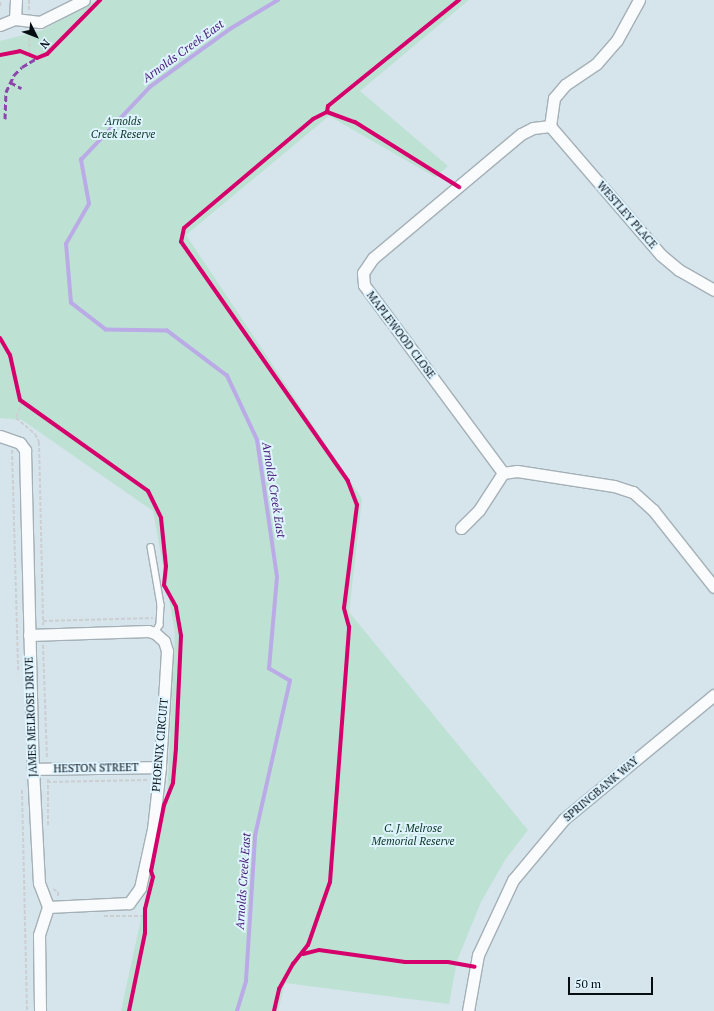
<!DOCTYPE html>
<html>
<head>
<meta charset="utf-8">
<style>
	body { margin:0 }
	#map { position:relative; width:714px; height:1011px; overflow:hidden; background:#d6e4ec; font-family:"PT Serif",serif }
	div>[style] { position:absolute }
	.green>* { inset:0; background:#bde2d4 }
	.stream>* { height:3.5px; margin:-1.75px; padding:0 1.75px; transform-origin:1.75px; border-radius:1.75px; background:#baabe6 }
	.path>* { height:2px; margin-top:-1px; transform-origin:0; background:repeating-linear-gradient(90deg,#cbcfd1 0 4px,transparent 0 6px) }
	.roads { filter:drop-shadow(1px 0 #a4b0b6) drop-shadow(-1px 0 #a4b0b6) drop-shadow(0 1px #a4b0b6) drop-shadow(0 -1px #a4b0b6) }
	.lane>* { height:5.5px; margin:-2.75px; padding:0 2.75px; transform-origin:2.75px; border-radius:2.75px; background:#f9fbfc }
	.street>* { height:11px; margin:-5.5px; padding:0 5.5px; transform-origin:5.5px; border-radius:5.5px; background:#f9fbfc }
	.quiet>* { height:3px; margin-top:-1.5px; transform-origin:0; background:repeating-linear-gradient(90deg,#8e44ad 0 6px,transparent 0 9px) }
	.cycleway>* { height:4px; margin:-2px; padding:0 2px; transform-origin:2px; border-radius:2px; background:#d6006c }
	span { translate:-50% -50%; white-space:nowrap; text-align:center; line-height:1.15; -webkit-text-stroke:4px #dff4ff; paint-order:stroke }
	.park-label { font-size:11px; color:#093521; font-style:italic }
	.street-label { font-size:11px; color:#050d12 }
	.water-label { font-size:12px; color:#451a78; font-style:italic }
	.north { position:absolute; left:16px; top:16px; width:40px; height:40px; -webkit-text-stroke:3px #dff4ff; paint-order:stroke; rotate:132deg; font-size:11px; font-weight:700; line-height:16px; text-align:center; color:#050d12 }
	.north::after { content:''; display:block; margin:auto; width:14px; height:18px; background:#050d12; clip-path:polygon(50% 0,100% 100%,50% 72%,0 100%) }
	.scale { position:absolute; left:568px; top:977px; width:85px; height:18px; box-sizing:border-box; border:2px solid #050d12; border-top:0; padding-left:5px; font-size:12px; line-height:14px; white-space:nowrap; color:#050d12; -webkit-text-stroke:3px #dff4ff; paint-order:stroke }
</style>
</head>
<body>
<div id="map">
	<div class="green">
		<i style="clip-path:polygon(97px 0,469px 0,360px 91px,448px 166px,435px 177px,329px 116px,186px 235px,362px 499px,349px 612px,528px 830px,505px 860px,481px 902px,457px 961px,449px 1004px,285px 983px,278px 1011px,121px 1011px,167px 798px,175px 632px,153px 511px,22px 420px,0 418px,0 41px,43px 30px)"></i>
	</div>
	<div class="stream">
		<i style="left:237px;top:1011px;width:31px;rotate:-73deg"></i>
		<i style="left:246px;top:981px;width:145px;rotate:-86.4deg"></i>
		<i style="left:255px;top:836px;width:159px;rotate:-77.3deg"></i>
		<i style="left:290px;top:681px;width:24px;rotate:-150deg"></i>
		<i style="left:269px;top:669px;width:92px;rotate:-85deg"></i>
		<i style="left:277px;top:577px;width:138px;rotate:-98.3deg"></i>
		<i style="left:257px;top:440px;width:71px;rotate:-115.1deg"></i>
		<i style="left:227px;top:376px;width:75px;rotate:-143.1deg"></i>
		<i style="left:167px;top:331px;width:61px;rotate:-179.1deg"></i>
		<i style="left:106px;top:330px;width:44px;rotate:-142.4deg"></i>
		<i style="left:71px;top:303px;width:59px;rotate:-94.8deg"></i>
		<i style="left:66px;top:244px;width:46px;rotate:-60.1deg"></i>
		<i style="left:89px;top:204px;width:45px;rotate:-100.3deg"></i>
		<i style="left:81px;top:160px;width:100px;rotate:-46.6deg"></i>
		<i style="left:150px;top:87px;width:99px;rotate:-35.9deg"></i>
		<i style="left:230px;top:29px;width:56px;rotate:-31.1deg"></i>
	</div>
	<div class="path">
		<i style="left:29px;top:0;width:11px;rotate:90deg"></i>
		<i style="left:0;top:6px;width:6px;rotate:-81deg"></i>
		<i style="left:29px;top:31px;width:23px;rotate:88deg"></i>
		<i style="left:22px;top:402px;width:17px;rotate:111deg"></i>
		<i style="left:16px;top:418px;width:25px;rotate:40deg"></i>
		<i style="left:35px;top:434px;width:9px;rotate:63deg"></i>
		<i style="left:39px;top:442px;width:183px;rotate:88.7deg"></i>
		<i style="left:12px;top:450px;width:220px;rotate:88.4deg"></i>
		<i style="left:43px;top:621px;width:110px;rotate:-1.6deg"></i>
		<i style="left:43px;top:645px;width:114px;rotate:88deg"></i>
		<i style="left:48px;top:779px;width:46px;rotate:90deg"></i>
		<i style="left:169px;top:780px;width:5px"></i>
		<i style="left:47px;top:782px;width:101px;rotate:-1.1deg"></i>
		<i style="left:22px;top:790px;width:221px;rotate:88.7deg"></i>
		<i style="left:53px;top:889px;width:6px;rotate:31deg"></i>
		<i style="left:58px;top:892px;width:4px;rotate:90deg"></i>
		<i style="left:104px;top:916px;width:40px"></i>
	</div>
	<div class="roads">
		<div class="lane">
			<i style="left:151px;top:547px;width:59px;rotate:80.2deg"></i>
			<i style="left:161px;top:605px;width:20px;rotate:93deg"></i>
			<i style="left:160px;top:625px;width:9px;rotate:122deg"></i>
		</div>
		<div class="street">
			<i style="left:639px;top:0;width:46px;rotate:118.8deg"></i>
			<i style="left:617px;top:40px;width:32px;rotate:131deg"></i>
			<i style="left:596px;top:64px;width:37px;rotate:146deg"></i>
			<i style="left:565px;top:85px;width:17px;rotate:130deg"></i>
			<i style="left:554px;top:98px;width:28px;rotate:98deg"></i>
			<i style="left:550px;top:126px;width:17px;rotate:173deg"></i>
			<i style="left:533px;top:128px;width:13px;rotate:153deg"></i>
			<i style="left:521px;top:134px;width:193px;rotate:140deg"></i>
			<i style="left:373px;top:258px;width:18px;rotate:124deg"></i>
			<i style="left:363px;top:273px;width:12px;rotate:85deg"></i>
			<i style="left:364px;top:285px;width:234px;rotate:53.5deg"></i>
			<i style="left:503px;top:473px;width:14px;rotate:-8deg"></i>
			<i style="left:517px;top:471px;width:98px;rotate:8.8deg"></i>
			<i style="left:614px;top:486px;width:20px;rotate:18deg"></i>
			<i style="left:633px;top:492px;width:27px;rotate:42deg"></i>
			<i style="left:653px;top:510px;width:98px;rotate:51.6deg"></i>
			<i style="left:15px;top:19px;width:25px;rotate:7deg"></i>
			<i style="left:40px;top:22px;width:49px;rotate:-26.6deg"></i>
			<i style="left:0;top:25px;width:16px;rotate:-22deg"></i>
			<i style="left:15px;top:19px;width:19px;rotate:-87deg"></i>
			<i style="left:550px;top:126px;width:170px;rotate:49.3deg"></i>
			<i style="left:661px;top:255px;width:23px;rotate:40deg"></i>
			<i style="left:679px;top:270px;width:40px;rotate:29.7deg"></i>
			<i style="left:0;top:436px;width:21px;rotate:19deg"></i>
			<i style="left:20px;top:443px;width:9px;rotate:54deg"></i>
			<i style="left:25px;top:450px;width:319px;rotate:88.6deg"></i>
			<i style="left:33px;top:769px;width:114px;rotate:87deg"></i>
			<i style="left:39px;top:883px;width:26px;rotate:69deg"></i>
			<i style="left:48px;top:907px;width:29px;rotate:108deg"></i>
			<i style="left:39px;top:935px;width:76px;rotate:89.2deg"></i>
			<i style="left:461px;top:528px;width:25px;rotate:-45deg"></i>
			<i style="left:479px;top:510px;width:44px;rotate:-57deg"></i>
			<i style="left:29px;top:635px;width:119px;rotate:-1.9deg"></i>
			<i style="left:148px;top:631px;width:7px;rotate:16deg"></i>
			<i style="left:155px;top:633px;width:12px;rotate:42deg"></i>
			<i style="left:164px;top:641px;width:10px;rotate:73deg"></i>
			<i style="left:167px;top:651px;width:116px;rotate:93.5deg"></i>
			<i style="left:160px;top:767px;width:62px;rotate:96.4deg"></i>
			<i style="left:153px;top:829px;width:60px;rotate:102.4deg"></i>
			<i style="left:140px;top:888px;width:19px;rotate:126deg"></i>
			<i style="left:129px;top:903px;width:81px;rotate:177.2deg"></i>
			<i style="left:33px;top:769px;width:127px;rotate:-0.9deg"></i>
			<i style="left:468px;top:1011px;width:57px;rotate:-79.9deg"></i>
			<i style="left:478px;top:955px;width:83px;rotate:-65deg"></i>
			<i style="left:513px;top:880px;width:80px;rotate:-50.1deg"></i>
			<i style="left:564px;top:819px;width:195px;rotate:-39.6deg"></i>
		</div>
	</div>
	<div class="quiet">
		<i style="left:10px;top:82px;width:13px;rotate:29deg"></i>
		<i style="left:5px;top:119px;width:27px;rotate:-88deg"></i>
		<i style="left:6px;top:92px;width:19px;rotate:-65deg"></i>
		<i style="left:14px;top:75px;width:11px;rotate:-45deg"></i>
		<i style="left:22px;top:67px;width:17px;rotate:-31deg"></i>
	</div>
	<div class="cycleway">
		<i style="left:0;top:55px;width:20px;rotate:-11deg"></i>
		<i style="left:20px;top:51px;width:18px;rotate:22deg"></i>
		<i style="left:37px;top:58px;width:11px;rotate:-22deg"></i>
		<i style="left:47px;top:54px;width:76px;rotate:-45.5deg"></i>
		<i style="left:327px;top:112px;width:6px;rotate:-81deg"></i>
		<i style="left:328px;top:106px;width:169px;rotate:-39deg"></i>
		<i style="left:0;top:338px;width:20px;rotate:60deg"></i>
		<i style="left:10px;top:355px;width:46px;rotate:77.5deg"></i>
		<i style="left:20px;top:400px;width:157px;rotate:35.4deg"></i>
		<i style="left:148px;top:491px;width:30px;rotate:64deg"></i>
		<i style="left:161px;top:518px;width:48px;rotate:84.1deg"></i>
		<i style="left:166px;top:566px;width:19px;rotate:96deg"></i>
		<i style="left:164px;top:585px;width:25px;rotate:61deg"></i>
		<i style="left:176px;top:607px;width:29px;rotate:80deg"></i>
		<i style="left:181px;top:636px;width:112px;rotate:92.6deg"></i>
		<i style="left:176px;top:748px;width:35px;rotate:95deg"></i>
		<i style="left:173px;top:783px;width:24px;rotate:112deg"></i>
		<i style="left:164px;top:805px;width:67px;rotate:101.1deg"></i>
		<i style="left:151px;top:871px;width:6px;rotate:72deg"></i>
		<i style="left:153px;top:877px;width:33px;rotate:104deg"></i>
		<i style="left:145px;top:909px;width:24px;rotate:90deg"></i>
		<i style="left:145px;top:933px;width:80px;rotate:101.6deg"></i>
		<i style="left:303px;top:954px;width:16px;rotate:-14deg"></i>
		<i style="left:319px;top:950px;width:87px;rotate:7.9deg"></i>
		<i style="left:405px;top:962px;width:43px"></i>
		<i style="left:448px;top:962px;width:27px;rotate:10deg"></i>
		<i style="left:274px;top:1011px;width:23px;rotate:-77deg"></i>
		<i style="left:279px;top:989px;width:29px;rotate:-61deg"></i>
		<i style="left:293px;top:964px;width:24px;rotate:-52deg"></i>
		<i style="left:308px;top:945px;width:67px;rotate:-70.8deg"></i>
		<i style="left:330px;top:882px;width:256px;rotate:-85.7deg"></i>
		<i style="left:349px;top:627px;width:20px;rotate:-105deg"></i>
		<i style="left:344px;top:608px;width:104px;rotate:-82.8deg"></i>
		<i style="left:357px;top:505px;width:26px;rotate:-111deg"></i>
		<i style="left:348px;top:481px;width:292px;rotate:-124.9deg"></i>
		<i style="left:181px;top:242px;width:14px;rotate:-78deg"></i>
		<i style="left:184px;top:228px;width:169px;rotate:-40.2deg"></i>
		<i style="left:313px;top:119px;width:16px;rotate:-27deg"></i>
		<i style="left:327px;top:112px;width:30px;rotate:20deg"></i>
		<i style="left:355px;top:122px;width:123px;rotate:32deg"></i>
	</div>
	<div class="park-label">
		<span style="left:123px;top:128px">Arnolds<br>Creek Reserve</span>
		<span style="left:413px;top:835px">C. J. Melrose<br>Memorial Reserve</span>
	</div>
	<div class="street-label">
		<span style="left:627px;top:215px;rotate:49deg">WESTLEY PLACE</span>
		<span style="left:401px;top:335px;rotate:53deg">MAPLEWOOD CLOSE</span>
		<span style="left:31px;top:717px;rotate:-92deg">JAMES MELROSE DRIVE</span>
		<span style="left:160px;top:745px;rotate:-85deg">PHOENIX CIRCUIT</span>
		<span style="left:96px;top:768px;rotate:-1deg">HESTON STREET</span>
		<span style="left:601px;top:789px;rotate:-40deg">SPRINGBANK WAY</span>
	</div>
	<div class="water-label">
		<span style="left:183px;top:51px;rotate:-36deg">Arnolds Creek East</span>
		<span style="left:274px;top:490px;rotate:81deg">Arnolds Creek East</span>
		<span style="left:243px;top:881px;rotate:-86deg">Arnolds Creek East</span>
	</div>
	<div class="north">N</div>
	<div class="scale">50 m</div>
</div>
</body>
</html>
